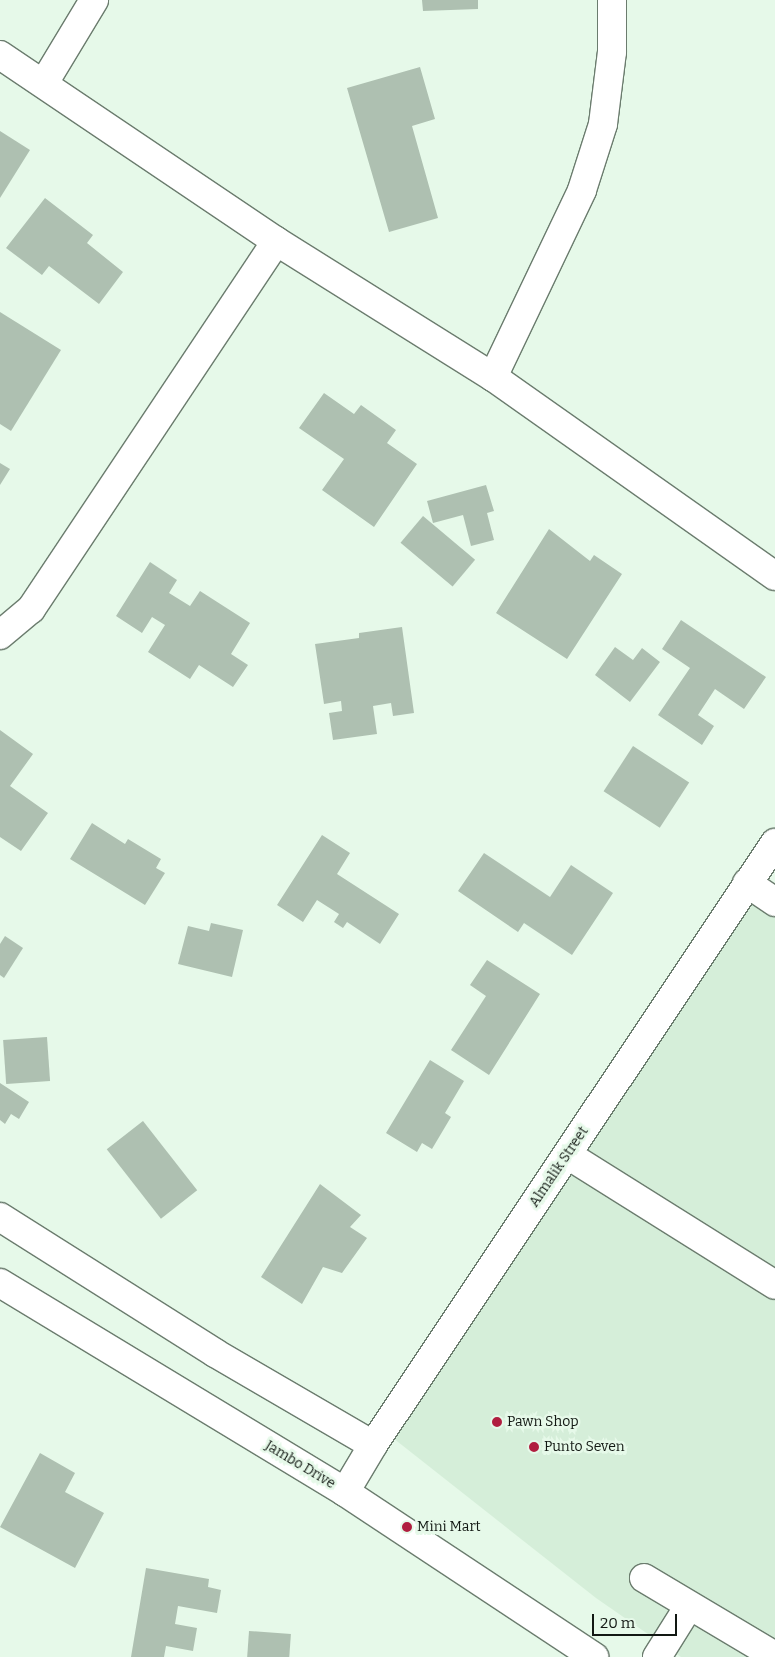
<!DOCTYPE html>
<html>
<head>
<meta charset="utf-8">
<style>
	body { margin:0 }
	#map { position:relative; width:775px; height:1657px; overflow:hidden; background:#e6f9e9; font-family:Bitter,serif }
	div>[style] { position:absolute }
	.built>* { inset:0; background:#d5eed9 }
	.building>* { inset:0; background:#aec0b1; transform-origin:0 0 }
	.roads { filter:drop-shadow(1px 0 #6b7c6e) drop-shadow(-1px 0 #6b7c6e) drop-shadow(0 1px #6b7c6e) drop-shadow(0 -1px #6b7c6e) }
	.minor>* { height:28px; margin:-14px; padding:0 14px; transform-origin:14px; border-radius:14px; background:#fff }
	.major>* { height:28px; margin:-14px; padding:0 14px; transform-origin:14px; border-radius:14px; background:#fff }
	.dots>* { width:14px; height:14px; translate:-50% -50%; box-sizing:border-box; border:2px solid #e6f9e9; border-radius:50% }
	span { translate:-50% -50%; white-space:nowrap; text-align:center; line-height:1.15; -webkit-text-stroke:5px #e6f9e9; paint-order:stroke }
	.street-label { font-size:14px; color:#121813 }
	.poi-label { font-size:14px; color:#121813 }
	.left { translate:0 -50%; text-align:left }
	.scale { position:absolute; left:592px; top:1614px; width:85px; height:22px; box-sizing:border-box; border:2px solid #121813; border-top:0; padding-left:6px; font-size:15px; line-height:18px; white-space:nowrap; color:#121813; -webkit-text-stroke:4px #e6f9e9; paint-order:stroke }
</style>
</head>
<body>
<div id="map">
	<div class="built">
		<i style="clip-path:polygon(747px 894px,775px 913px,775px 1657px,681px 1657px,596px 1598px,393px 1438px)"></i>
	</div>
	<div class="building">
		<i style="clip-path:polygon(422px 0,478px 0,478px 9px,423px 11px)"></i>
		<i style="clip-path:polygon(420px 67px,435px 119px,412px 126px,438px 218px,389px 232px,347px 88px)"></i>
		<i style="clip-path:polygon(0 131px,30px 150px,0 198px)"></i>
		<i style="clip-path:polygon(45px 198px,93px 235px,87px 243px,123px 272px,99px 304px,49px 266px,42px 275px,6px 248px)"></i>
		<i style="clip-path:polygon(0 312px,61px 350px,11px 431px,0 424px)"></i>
		<i style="clip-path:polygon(324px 393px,354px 414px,361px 405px,396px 430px,387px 443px,417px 464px,374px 527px,322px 490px,344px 459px,299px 428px)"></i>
		<i style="clip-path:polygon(0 463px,10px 469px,0 485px)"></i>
		<i style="clip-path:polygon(486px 485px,494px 511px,487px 513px,494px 540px,471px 546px,463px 515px,433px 523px,427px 501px)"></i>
		<i style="left:423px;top:516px;width:68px;height:35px;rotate:40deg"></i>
		<i style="clip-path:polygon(549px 529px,590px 561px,594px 555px,622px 574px,567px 659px,496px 613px)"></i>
		<i style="clip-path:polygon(150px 562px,177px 580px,169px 593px,190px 606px,200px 591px,250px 623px,231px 654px,248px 665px,233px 687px,199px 665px,190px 679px,148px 652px,165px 625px,152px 617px,142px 633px,116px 616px)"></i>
		<i style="clip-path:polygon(681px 620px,766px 677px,744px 709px,715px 689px,698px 715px,714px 726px,702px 745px,658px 715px,690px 668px,662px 649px)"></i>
		<i style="clip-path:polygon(402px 627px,414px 713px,393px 716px,391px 703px,373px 706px,377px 734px,333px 740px,329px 713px,342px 711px,341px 701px,324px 704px,315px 644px,359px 638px,359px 633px)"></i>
		<i style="clip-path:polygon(615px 647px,633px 660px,642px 648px,660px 662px,630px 702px,595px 675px)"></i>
		<i style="clip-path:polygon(0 730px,33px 754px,10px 786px,48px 813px,21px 851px,0 837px)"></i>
		<i style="left:633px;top:746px;width:67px;height:54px;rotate:33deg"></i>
		<i style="clip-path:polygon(92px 823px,125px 844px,128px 839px,161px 859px,156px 868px,165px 873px,145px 905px,70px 859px)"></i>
		<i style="clip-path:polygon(322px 835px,350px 853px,337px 874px,399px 914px,380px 944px,347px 922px,343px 928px,334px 922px,339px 914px,317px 900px,303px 922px,277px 905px)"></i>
		<i style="clip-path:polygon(484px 853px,550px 897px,571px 865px,613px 893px,572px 955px,524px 923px,518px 932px,458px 891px)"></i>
		<i style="clip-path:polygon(211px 923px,243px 930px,232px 977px,178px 964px,188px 926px,209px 931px)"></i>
		<i style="clip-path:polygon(5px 936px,23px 948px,4px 978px,0 975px,0 944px)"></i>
		<i style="clip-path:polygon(487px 960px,540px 994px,489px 1075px,451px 1050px,486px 996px,470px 985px)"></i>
		<i style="left:47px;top:1037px;width:44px;height:44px;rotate:86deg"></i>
		<i style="clip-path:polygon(430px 1060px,464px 1081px,445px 1113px,451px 1117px,432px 1149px,422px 1143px,417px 1152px,386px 1133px)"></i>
		<i style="clip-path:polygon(0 1083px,29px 1102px,19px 1119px,11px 1114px,5px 1124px,0 1120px)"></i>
		<i style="left:143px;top:1121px;width:88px;height:46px;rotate:52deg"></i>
		<i style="clip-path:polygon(320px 1184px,361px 1215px,350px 1227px,367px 1238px,342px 1273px,323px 1267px,302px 1304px,261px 1277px)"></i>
		<i style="clip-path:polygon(40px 1453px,75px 1473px,65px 1492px,104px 1513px,75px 1568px,0 1527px)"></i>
		<i style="clip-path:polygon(146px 1568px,209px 1579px,208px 1587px,221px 1590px,217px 1613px,178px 1606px,175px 1624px,197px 1628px,193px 1651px,166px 1646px,164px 1657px,131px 1657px)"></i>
		<i style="left:249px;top:1631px;width:42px;height:26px;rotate:4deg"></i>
	</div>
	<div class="roads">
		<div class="minor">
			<i style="left:0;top:55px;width:333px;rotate:34deg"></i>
			<i style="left:276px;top:241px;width:256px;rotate:32.1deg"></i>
			<i style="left:493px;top:377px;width:345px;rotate:35.2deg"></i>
			<i style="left:44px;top:83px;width:97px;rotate:-58.9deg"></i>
			<i style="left:493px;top:377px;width:207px;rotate:-64.5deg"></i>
			<i style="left:582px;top:190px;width:69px;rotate:-72.3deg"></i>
			<i style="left:603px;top:124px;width:73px;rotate:-82.9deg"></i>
			<i style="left:612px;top:52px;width:52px;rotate:-90deg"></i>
			<i style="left:0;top:635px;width:40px;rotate:-40deg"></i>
			<i style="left:31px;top:609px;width:442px;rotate:-56.3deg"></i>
			<i style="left:747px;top:883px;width:34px;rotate:34deg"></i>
			<i style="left:568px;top:1155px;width:244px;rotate:32.1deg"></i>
			<i style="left:0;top:1217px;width:254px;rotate:32.3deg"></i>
			<i style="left:215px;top:1353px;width:183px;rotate:30.2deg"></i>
			<i style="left:345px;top:1492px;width:55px;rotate:-59.2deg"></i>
			<i style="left:373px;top:1445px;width:724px;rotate:-56.27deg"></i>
			<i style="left:644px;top:1578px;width:152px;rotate:30.8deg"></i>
			<i style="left:657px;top:1657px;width:60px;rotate:-57.9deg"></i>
		</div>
		<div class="major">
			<i style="left:0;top:1283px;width:403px;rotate:31.2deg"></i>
			<i style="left:345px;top:1492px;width:299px;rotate:33.5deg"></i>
		</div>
	</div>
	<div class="dots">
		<i style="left:497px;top:1422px;background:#b01d3f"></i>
		<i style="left:534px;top:1447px;background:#b01d3f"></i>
		<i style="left:407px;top:1527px;background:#b01d3f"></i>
	</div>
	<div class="street-label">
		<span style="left:559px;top:1167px;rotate:-56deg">Almalik Street</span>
		<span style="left:300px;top:1465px;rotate:31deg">Jambo Drive</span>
	</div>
	<div class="poi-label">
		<span class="left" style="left:507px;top:1422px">Pawn Shop</span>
		<span class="left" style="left:544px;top:1447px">Punto Seven</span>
		<span class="left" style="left:417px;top:1527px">Mini Mart</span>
	</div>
	<div class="scale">20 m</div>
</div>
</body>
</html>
